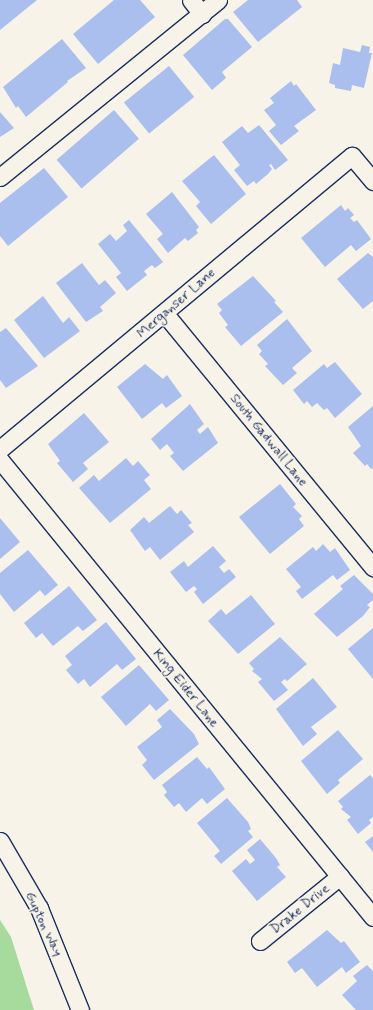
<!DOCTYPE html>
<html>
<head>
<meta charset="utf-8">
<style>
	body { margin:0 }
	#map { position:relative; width:373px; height:1010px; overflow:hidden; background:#f7f3e8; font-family:Mynerve,sans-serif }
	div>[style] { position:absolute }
	.green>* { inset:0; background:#a7db9d }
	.building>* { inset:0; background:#aabfed; transform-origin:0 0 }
	.roads { filter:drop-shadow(1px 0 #1b2f5e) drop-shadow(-1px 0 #1b2f5e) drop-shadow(0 1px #1b2f5e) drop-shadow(0 -1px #1b2f5e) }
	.minor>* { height:17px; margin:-8.5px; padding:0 8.5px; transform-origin:8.5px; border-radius:8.5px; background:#f7f3e8 }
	span { translate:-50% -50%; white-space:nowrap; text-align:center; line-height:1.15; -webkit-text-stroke:3.5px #f7f3e8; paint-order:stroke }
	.street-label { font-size:14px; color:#1b2f5e }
</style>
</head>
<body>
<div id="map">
	<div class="green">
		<i style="clip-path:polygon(0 920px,11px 937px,34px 1010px,0 1010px)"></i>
	</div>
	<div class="building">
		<i style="clip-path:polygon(0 0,37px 0,0 30px)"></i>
		<i style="clip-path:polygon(114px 0,140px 0,155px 17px,98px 64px,73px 34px)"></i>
		<i style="clip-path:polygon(248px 0,297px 0,302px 7px,258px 42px,233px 12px)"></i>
		<i style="clip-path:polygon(225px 19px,228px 19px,252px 47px,222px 72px,226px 78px,212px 90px,183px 55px)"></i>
		<i style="clip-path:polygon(62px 39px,86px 68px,67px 81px,68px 82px,26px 117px,18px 106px,16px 108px,3px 87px)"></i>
		<i style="clip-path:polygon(362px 45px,370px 47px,369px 53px,372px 53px,364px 88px,352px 85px,351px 91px,335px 88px,335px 85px,329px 83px,333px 63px,340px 65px,343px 48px,360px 52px)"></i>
		<i style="left:169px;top:66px;width:40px;height:58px;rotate:51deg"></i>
		<i style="clip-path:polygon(291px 81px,294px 86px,296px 84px,316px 110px,294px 126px,299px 131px,281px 145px,269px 131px,276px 125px,264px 110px,274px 103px,270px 98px)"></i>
		<i style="left:114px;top:110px;width:38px;height:76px;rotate:49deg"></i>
		<i style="clip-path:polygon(0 112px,14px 128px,0 137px)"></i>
		<i style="clip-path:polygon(259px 125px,288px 160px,275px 170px,271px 164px,269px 165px,272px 169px,268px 174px,256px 184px,254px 181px,247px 186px,234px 170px,240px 165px,222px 142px,242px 126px,248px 133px)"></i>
		<i style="clip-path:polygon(214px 155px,246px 194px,211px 224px,196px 206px,200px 202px,182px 181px)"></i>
		<i style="clip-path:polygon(44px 168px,68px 197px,8px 246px,0 236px,0 203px)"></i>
		<i style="clip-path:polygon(172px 192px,199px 227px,196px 230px,198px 233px,188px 241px,185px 238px,168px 253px,157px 239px,163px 234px,146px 214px)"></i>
		<i style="clip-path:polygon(341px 205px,345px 211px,348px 208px,354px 215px,350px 218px,354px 222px,357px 220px,371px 239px,356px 251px,351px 245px,325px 267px,301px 238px)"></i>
		<i style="clip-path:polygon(129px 220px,163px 262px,155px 268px,152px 265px,144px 271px,147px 275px,127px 291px,116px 277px,121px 273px,98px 244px,110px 234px,116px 241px,127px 231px,123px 225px)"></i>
		<i style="clip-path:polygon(368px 253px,373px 257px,373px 301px,363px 309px,337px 279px)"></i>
		<i style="clip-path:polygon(82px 263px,99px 285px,105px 280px,116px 293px,100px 307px,103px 311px,86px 322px,56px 283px)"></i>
		<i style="clip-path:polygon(253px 276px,276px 301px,274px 302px,283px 312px,241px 346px,225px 327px,228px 325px,219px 313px,222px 310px,217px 304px)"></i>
		<i style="clip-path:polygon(43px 296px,63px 323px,69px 317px,80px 331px,44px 358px,14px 320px)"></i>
		<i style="clip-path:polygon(287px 319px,312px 351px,292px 368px,297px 373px,283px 385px,265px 366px,268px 364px,259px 354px,262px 351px,257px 345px)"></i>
		<i style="clip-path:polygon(6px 328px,38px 366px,6px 388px,0 380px,0 332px)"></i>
		<i style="clip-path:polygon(335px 362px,362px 394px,335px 418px,327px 408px,324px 410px,317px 403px,312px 407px,307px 401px,304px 404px,293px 390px,324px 364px,327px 368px)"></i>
		<i style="clip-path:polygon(145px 364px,163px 379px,167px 375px,182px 396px,166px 408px,162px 403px,142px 419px,117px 387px)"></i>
		<i style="clip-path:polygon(190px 404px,204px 424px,197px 430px,200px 434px,208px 427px,218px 443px,183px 471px,170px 456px,174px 453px,167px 444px,160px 450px,151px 439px)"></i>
		<i style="clip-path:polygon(373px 406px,373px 468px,371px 469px,367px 464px,365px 466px,353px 453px,361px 446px,348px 427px)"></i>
		<i style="clip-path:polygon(84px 413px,109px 442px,83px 463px,88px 469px,73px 482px,57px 463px,60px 461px,48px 444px)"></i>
		<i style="clip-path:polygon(126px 458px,133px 466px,138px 461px,150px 475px,144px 480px,151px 489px,110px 523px,79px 488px,94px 475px,99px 481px)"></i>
		<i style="clip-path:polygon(280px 484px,296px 504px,293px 507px,302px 516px,299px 519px,304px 526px,270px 554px,239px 517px)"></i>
		<i style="clip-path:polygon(170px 506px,177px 514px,181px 510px,192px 523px,188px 525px,194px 532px,160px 560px,150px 547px,145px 551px,130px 530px,144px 517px,149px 523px)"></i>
		<i style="clip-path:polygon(0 518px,20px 542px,0 559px)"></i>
		<i style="clip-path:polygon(323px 544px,330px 552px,335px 548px,350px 570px,337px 580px,333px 575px,302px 599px,296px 591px,301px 587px,286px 569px,313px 547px,316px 551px)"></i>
		<i style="clip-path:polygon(213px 546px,226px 561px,219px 567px,224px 573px,229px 569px,236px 577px,203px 604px,194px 592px,197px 589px,194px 586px,186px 592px,170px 572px,184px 561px,188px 567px)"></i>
		<i style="clip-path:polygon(28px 550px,58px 585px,45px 596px,40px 590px,14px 612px,0 594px,0 573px)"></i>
		<i style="clip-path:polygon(354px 575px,373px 594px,373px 600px,367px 605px,370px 607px,363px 616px,337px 637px,314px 614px,343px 589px,340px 586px)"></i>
		<i style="clip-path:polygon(69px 586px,97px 620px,83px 631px,78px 626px,53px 646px,42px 633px,36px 638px,24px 623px)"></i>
		<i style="clip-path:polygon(251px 595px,275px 624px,238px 654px,208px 621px,221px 609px,226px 615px)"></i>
		<i style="clip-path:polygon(106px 622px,136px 659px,122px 670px,117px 664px,90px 687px,84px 679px,78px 684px,66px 670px,72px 665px,65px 656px)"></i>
		<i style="clip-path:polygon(373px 628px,373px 679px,348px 649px)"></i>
		<i style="clip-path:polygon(280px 637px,307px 664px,287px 681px,285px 679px,281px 682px,288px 690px,274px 701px,258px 682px,262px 679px,252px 671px,254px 669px,249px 663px)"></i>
		<i style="clip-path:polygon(139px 665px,169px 700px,156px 711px,150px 704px,126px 726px,101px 697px)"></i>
		<i style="clip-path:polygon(313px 678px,337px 707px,311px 727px,317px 734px,303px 746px,276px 709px)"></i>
		<i style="clip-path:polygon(170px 709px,194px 734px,199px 744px,154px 780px,142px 765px,147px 760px,137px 747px,162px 727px,157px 720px)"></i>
		<i style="clip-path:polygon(338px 730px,363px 759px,338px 780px,340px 783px,327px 794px,301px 761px)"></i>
		<i style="clip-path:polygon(197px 757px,207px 769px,209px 767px,225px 789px,207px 804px,202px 798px,186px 812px,179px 803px,174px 807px,164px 795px,167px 792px,162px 785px)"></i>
		<i style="clip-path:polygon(370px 775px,373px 778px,373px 817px,369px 820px,371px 823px,358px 834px,347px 820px,351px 817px,341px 809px,343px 807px,338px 801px)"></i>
		<i style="clip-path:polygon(227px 798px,248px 822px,251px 829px,248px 831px,253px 837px,221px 864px,214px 856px,220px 851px,197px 823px)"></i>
		<i style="clip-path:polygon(373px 836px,373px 852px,365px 842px)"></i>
		<i style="clip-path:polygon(260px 839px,276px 858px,280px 865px,277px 867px,286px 877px,257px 901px,232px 871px,246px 859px,250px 864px,255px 860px,247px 850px)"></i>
		<i style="clip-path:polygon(327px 930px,341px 943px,344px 941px,360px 962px,346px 973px,342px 967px,317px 987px,302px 968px,295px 973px,287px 962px)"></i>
		<i style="clip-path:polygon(367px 965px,373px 971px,373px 1010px,356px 1010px,342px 995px,357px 981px,353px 976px)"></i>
	</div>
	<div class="roads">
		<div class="minor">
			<i style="left:191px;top:0;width:18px;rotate:52deg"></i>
			<i style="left:0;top:177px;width:281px;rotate:-39.1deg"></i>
			<i style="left:165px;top:314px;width:328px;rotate:50.6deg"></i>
			<i style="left:0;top:449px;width:458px;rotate:-39.8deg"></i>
			<i style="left:352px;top:156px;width:33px;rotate:50deg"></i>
			<i style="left:0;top:460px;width:590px;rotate:50.78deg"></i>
			<i style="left:0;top:841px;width:78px;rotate:59.8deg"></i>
			<i style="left:39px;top:908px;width:110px;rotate:68.1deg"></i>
			<i style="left:260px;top:941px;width:103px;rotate:-39.1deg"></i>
		</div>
	</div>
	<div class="street-label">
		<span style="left:176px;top:303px;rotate:-41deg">Merganser Lane</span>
		<span style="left:269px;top:440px;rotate:51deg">South Gadwall Lane</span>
		<span style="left:186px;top:688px;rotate:51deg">King Eider Lane</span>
		<span style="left:300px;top:909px;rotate:-39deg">Drake Drive</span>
		<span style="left:44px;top:924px;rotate:65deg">Gupton Way</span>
	</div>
</div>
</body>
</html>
